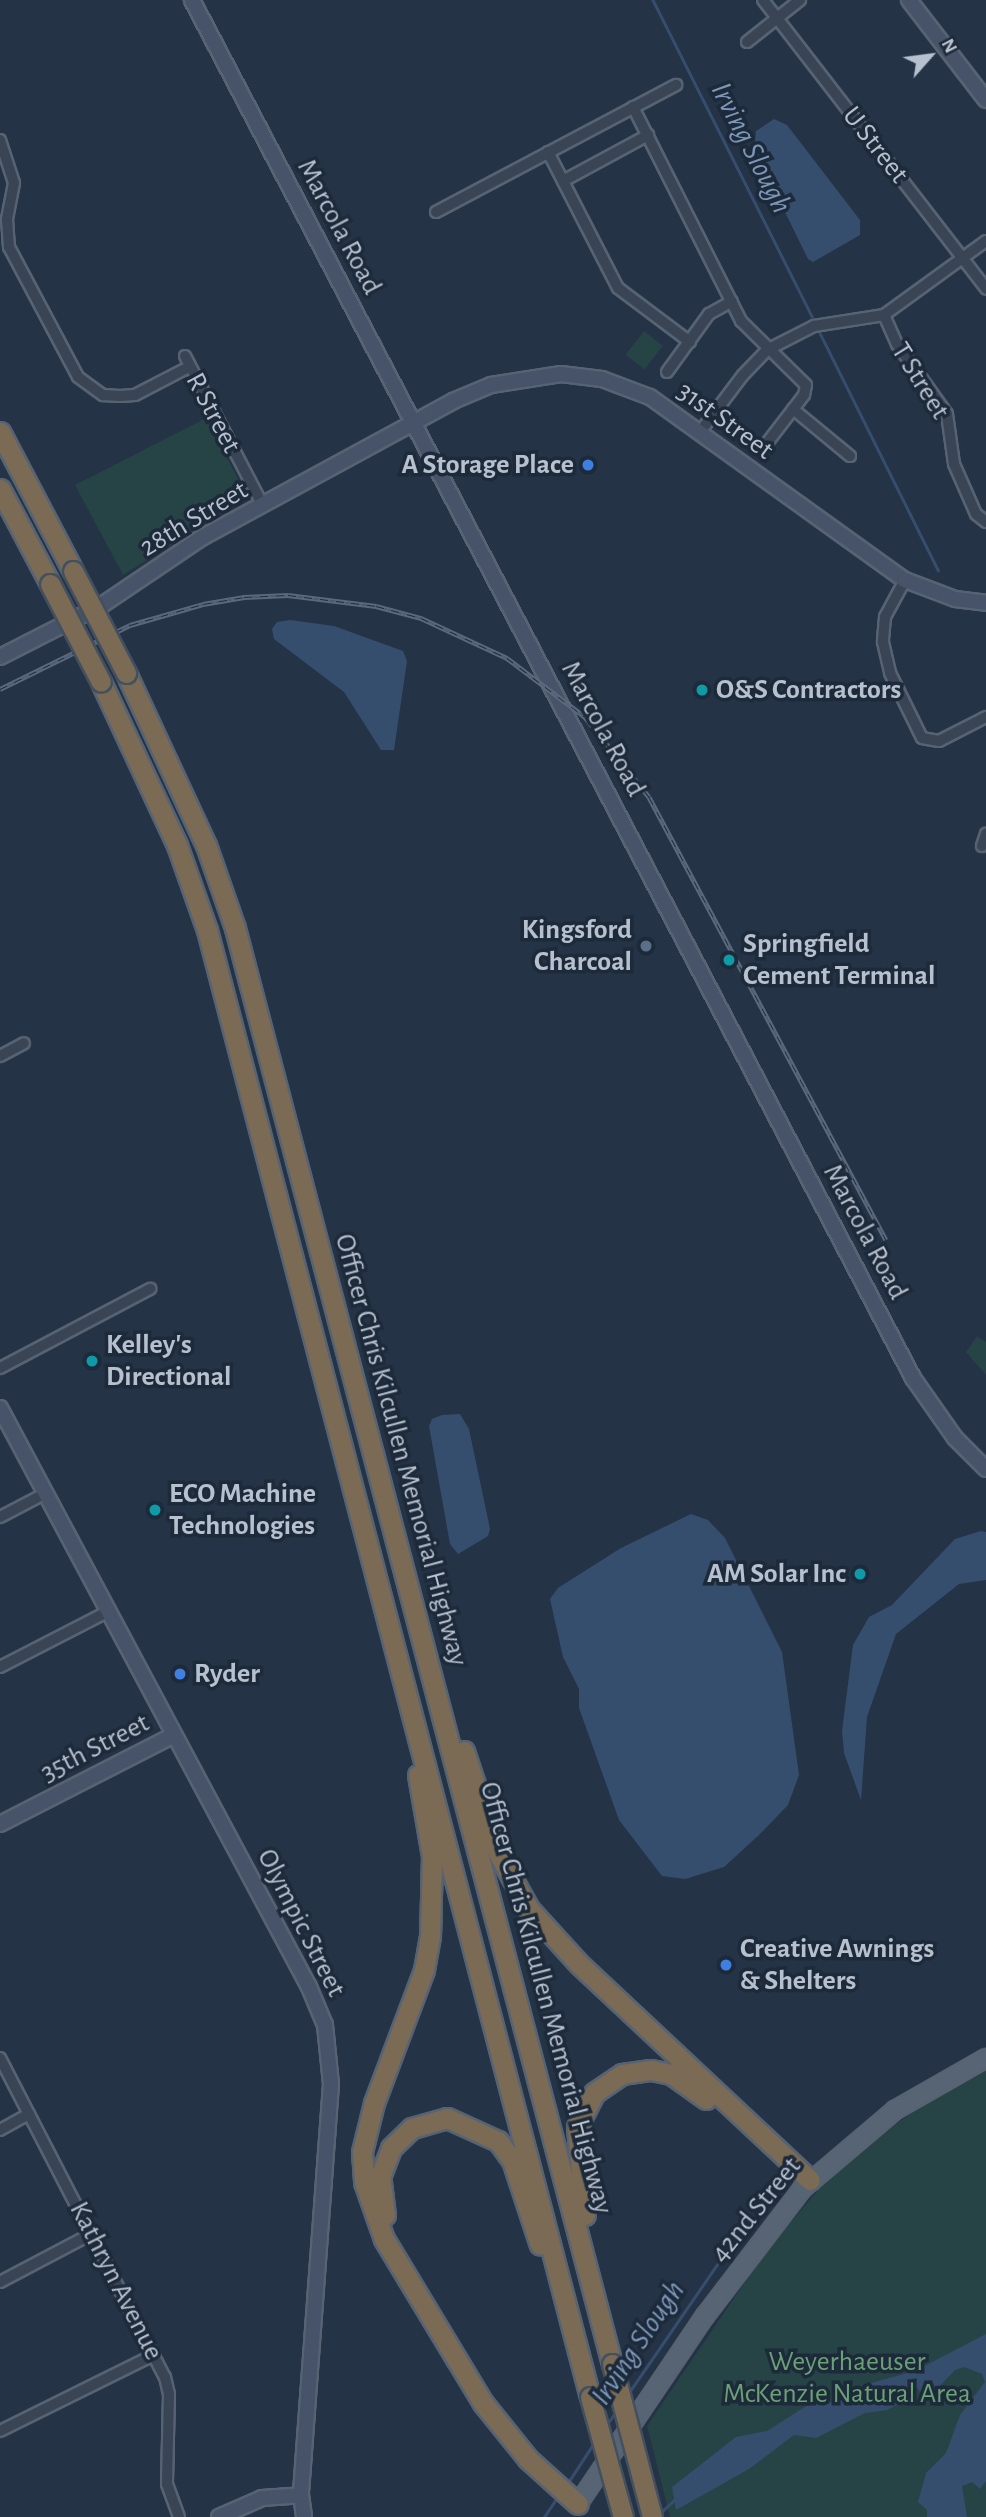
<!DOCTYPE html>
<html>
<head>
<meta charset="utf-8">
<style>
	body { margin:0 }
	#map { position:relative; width:986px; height:2517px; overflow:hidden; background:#243345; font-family:"Alegreya Sans",sans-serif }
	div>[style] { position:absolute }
	.green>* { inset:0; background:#264346; transform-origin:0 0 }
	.water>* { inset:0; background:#364e6e }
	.stream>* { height:2.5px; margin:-1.25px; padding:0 1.25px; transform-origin:1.25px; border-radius:1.25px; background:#364e6e }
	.roads { filter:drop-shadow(2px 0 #576372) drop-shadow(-2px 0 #576372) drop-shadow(0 2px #576372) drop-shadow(0 -2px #576372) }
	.street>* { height:10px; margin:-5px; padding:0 5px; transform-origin:5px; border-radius:5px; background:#394554 }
	.secondary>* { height:14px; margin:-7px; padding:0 7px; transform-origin:7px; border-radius:7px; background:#465368 }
	.primary>* { height:16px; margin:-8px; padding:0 8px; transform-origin:8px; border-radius:8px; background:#576474 }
	.highway>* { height:19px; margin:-9.5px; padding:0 9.5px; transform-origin:9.5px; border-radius:9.5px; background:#7b6b55 }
	.rail>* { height:5px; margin-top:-2.5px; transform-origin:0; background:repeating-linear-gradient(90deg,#1d2a3a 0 8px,#5a697c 0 16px); box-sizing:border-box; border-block:2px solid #5a697c }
	.bridges { filter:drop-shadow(2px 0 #43505f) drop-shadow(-2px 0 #43505f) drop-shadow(0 2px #43505f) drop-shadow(0 -2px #43505f) }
	.highway-bridge>* { height:19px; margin:-9.5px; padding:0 9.5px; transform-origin:9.5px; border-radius:9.5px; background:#7b6b55 }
	.dots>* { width:19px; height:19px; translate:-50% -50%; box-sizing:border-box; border:4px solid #1d2a3a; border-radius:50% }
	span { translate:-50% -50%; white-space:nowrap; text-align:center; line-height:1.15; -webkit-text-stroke:7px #1d2a3a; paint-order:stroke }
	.street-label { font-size:28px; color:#b6c0ce }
	.poi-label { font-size:28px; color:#b6c0ce; font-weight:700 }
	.right { translate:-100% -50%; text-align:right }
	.left { translate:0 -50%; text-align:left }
	.park-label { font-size:28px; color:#6ba176 }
	.water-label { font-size:30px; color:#7b96b8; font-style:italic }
	.north { position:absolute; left:895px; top:21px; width:70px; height:70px; -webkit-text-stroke:5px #1d2a3a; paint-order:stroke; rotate:62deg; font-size:19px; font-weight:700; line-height:28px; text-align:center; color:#b6c0ce }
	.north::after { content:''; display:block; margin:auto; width:24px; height:32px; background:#b6c0ce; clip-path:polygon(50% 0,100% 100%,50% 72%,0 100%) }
</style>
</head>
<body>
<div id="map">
	<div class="green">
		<i style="left:644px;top:331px;width:24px;height:30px;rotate:38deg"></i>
		<i style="clip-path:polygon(206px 418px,244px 490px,243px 500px,123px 575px,75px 485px)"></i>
		<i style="clip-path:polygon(977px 1336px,986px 1342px,986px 1375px,966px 1352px)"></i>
		<i style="clip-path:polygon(986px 2069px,986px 2517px,670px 2517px,647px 2426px,766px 2251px,818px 2190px,869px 2143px,928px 2101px)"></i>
	</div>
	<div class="water">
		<i style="clip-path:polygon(774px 119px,787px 125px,860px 220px,860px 235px,813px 262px,808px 259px,754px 149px,756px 131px)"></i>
		<i style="clip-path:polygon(290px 620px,334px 626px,403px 651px,407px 661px,394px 750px,381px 750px,344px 692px,274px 639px,272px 629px,277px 622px)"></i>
		<i style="clip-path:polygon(460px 1414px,469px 1429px,490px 1529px,488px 1536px,458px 1554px,450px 1544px,429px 1426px,432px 1419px,442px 1415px)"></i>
		<i style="clip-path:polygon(691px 1514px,708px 1520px,725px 1538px,782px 1652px,799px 1775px,788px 1805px,759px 1835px,724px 1867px,685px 1879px,662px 1876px,619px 1820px,579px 1708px,579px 1689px,563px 1657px,550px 1599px,558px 1588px,621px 1548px)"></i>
		<i style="clip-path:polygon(981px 1531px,986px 1532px,986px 1580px,959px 1584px,896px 1634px,867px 1717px,861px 1800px,844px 1753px,842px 1731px,853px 1645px,869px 1617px,892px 1605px,955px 1539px)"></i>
		<i style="clip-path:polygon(986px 2334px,986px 2481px,980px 2489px,972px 2482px,962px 2486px,967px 2517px,927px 2517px,927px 2510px,918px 2502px,926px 2473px,946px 2453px,960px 2415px,985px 2382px,982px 2374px,964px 2367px,955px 2370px,937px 2389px,940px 2402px,924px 2399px,917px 2387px,906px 2394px,905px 2401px,887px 2410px,865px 2413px,816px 2438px,794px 2435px,749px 2469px,676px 2510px,672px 2487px,736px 2437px,767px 2431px,811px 2403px,833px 2402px,853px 2388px,915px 2371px)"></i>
	</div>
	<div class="stream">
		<i style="left:653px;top:0;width:354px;rotate:63.3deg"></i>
		<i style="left:820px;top:333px;width:265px;rotate:63.5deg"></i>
		<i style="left:628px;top:2394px;width:201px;rotate:-55.5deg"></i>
		<i style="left:606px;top:2426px;width:18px;rotate:-56deg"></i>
		<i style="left:569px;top:2481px;width:45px;rotate:-56.7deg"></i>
		<i style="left:658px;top:2515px;width:25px;rotate:-43deg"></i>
		<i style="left:544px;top:2517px;width:23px;rotate:-56deg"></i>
	</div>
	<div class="roads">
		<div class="street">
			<i style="left:763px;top:0;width:365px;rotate:52.3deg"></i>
			<i style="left:747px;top:42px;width:68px;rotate:-38.4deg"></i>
			<i style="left:633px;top:107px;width:240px;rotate:63.2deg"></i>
			<i style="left:741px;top:321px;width:91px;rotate:44.6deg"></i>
			<i style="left:806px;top:385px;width:10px;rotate:101deg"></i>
			<i style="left:804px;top:395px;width:66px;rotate:127.6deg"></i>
			<i style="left:0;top:140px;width:45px;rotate:72deg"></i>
			<i style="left:14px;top:183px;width:37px;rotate:101deg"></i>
			<i style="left:7px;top:219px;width:28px;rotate:86deg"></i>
			<i style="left:9px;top:247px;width:147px;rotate:62deg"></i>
			<i style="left:78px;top:377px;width:31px;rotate:36deg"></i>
			<i style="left:103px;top:395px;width:17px;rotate:3deg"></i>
			<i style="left:120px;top:396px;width:15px;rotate:-4deg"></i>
			<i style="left:135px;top:395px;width:61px;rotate:-27.4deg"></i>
			<i style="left:548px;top:152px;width:153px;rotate:62.8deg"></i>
			<i style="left:618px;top:288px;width:90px;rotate:36.9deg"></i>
			<i style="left:563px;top:181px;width:97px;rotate:-28.4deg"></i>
			<i style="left:436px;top:212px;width:272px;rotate:-27.9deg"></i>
			<i style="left:884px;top:315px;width:32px;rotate:66deg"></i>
			<i style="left:897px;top:344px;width:86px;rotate:54.5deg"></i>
			<i style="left:947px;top:414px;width:50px;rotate:82deg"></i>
			<i style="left:954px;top:464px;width:55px;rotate:66.3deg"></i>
			<i style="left:976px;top:514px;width:13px;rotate:39deg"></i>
			<i style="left:185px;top:356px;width:169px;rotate:62.5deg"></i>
			<i style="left:667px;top:372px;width:72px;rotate:-54.1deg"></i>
			<i style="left:709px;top:314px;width:26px;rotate:-29deg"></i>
			<i style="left:793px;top:409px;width:74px;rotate:39.5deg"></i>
			<i style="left:700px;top:432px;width:71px;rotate:-53deg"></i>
			<i style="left:743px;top:375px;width:35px;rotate:-46deg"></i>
			<i style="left:767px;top:350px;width:53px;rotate:-27.1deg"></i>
			<i style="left:814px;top:326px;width:71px;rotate:-8.9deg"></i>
			<i style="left:884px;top:315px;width:126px;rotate:-36deg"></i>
			<i style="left:905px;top:580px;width:42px;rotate:118.4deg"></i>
			<i style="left:885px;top:617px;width:25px;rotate:95deg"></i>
			<i style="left:883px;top:642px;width:32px;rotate:77deg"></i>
			<i style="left:890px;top:673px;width:72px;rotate:63.8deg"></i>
			<i style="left:922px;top:738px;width:17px;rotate:10deg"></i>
			<i style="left:939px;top:741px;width:53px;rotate:-27.1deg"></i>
			<i style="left:982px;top:846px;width:13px;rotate:-72deg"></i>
			<i style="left:0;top:1056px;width:27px;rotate:-28deg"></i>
			<i style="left:0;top:1368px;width:170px;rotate:-27.8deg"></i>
			<i style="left:0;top:1517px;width:52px;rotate:-27.6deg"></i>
			<i style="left:0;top:1667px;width:123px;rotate:-27.2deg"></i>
			<i style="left:0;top:2058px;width:359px;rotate:62.7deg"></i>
			<i style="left:165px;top:2377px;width:17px;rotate:77deg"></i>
			<i style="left:169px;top:2394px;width:90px;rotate:91.3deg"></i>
			<i style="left:167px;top:2484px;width:35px;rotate:70deg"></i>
			<i style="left:0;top:2130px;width:33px;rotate:-29deg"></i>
			<i style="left:0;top:2282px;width:103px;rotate:-27.8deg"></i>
			<i style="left:0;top:2431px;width:172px;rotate:-26.3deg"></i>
		</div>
		<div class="secondary">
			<i style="left:192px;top:0;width:1555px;rotate:62.38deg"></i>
			<i style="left:913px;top:1378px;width:73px;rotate:55deg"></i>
			<i style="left:955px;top:1438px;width:44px;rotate:45deg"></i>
			<i style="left:909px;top:0;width:126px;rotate:52.4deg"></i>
			<i style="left:0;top:657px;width:114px;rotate:-27deg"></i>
			<i style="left:102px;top:605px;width:122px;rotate:-34deg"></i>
			<i style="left:203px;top:537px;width:285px;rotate:-28.5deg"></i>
			<i style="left:453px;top:401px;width:41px;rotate:-22.8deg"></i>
			<i style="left:491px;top:385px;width:71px;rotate:-8.9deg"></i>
			<i style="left:561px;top:374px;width:41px;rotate:7deg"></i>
			<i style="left:602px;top:379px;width:51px;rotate:20.6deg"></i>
			<i style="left:650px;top:397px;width:314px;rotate:35.7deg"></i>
			<i style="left:905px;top:580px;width:53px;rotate:20.8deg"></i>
			<i style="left:955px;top:599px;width:31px;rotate:7deg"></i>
			<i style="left:0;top:1408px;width:656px;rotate:61.91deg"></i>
			<i style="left:309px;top:1987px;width:41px;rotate:67.2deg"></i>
			<i style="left:325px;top:2025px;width:59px;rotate:84.2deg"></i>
			<i style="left:331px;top:2084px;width:412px;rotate:94.2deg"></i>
			<i style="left:301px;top:2495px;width:22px;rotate:82deg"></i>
			<i style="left:0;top:1824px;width:195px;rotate:-27.1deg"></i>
			<i style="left:219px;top:2517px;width:47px;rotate:-23.8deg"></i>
			<i style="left:262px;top:2498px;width:39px;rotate:-4deg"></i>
		</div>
		<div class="primary">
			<i style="left:578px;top:2504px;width:227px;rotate:-56deg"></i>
			<i style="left:705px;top:2316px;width:160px;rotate:-52.6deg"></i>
			<i style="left:802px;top:2189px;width:122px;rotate:-40.3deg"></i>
			<i style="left:895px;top:2110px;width:105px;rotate:-29.7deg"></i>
		</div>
		<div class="highway">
			<i style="left:0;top:432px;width:157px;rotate:62.3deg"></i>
			<i style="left:0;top:489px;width:107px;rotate:62.2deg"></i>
			<i style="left:126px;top:673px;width:190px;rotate:65.1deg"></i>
			<i style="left:206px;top:845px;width:88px;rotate:70.7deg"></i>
			<i style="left:235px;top:928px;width:1485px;rotate:75.29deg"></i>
			<i style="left:101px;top:682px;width:180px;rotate:65deg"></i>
			<i style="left:177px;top:845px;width:90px;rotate:70.6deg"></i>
			<i style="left:207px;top:930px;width:1516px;rotate:75.37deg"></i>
			<i style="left:464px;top:1751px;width:108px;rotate:71.6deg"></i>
			<i style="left:498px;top:1853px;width:64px;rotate:61deg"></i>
			<i style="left:529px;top:1909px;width:74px;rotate:47.7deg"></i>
			<i style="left:579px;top:1964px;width:316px;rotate:43.1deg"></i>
			<i style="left:418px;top:1775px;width:82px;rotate:80.2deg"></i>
			<i style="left:432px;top:1856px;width:80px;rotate:91.4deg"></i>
			<i style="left:430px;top:1936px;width:35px;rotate:100deg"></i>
			<i style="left:424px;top:1970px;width:142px;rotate:110.6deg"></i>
			<i style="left:374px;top:2103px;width:50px;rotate:103.8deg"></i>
			<i style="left:362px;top:2152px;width:30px;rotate:86deg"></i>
			<i style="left:364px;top:2182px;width:60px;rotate:70.7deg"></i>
			<i style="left:384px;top:2239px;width:192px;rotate:58.9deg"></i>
			<i style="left:483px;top:2403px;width:72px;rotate:51.2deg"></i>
			<i style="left:528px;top:2459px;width:67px;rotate:42deg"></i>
			<i style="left:385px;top:2215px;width:38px;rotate:-97deg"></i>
			<i style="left:380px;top:2177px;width:31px;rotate:-69deg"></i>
			<i style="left:391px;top:2148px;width:29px;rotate:-44deg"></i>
			<i style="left:412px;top:2128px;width:36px;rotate:-16deg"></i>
			<i style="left:447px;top:2118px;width:56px;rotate:24.3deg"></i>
			<i style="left:498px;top:2141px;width:24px;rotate:54deg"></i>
			<i style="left:512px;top:2160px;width:89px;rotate:71.8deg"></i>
			<i style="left:585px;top:2215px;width:88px;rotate:-95.2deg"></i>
			<i style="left:577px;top:2127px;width:38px;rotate:-63deg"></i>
			<i style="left:594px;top:2093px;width:34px;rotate:-34deg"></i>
			<i style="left:622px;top:2074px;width:29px;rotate:-8deg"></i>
			<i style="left:651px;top:2070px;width:20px;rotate:11deg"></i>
			<i style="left:671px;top:2074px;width:43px;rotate:35.5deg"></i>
		</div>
	</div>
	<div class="rail">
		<i style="left:0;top:689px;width:145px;rotate:-26.2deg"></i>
		<i style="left:130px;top:625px;width:76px;rotate:-16deg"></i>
		<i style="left:203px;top:604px;width:42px;rotate:-9.7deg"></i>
		<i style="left:244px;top:597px;width:44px;rotate:-2.6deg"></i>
		<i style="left:288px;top:595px;width:89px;rotate:7.1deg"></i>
		<i style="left:376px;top:606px;width:47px;rotate:14.9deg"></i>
		<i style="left:421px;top:618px;width:95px;rotate:24.9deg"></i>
		<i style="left:507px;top:658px;width:98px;rotate:37.1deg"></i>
		<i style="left:585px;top:717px;width:102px;rotate:51.3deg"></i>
		<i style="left:649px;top:797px;width:502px;rotate:61.85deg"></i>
	</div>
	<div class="bridges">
		<div class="highway-bridge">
			<i style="left:73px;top:571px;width:115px;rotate:62.5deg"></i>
			<i style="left:50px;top:584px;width:110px;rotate:62.5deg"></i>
			<i style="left:612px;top:2364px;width:158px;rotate:75.3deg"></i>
			<i style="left:590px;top:2397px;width:124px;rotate:74.6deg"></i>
		</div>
	</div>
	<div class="dots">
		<i style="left:588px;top:465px;background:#3f7fe0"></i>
		<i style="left:702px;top:690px;background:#0f9aa8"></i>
		<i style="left:646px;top:946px;background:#5c6f8a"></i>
		<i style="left:729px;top:960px;background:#0f9aa8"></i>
		<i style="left:92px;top:1361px;background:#0f9aa8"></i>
		<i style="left:155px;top:1510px;background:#0f9aa8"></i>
		<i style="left:860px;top:1574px;background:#0f9aa8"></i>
		<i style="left:180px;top:1674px;background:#3f7fe0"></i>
		<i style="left:726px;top:1965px;background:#3f7fe0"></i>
	</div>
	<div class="street-label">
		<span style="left:875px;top:145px;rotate:52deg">U Street</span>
		<span style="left:339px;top:227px;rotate:62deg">Marcola Road</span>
		<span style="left:920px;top:381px;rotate:58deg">T Street</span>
		<span style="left:213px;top:413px;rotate:62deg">R Street</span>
		<span style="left:725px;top:421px;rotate:36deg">31st Street</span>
		<span style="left:194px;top:519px;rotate:-31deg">28th Street</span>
		<span style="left:603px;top:729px;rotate:62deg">Marcola Road</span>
		<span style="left:865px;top:1232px;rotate:62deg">Marcola Road</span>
		<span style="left:401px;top:1450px;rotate:75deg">Officer Chris Kilcullen Memorial Highway</span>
		<span style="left:95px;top:1748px;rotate:-27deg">35th Street</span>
		<span style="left:301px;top:1923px;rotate:63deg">Olympic Street</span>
		<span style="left:546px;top:1998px;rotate:75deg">Officer Chris Kilcullen Memorial Highway</span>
		<span style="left:756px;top:2210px;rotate:-51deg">42nd Street</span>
		<span style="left:116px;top:2281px;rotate:63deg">Kathryn Avenue</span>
	</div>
	<div class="poi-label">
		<span class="right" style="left:574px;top:465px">A Storage Place</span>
		<span class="left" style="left:716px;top:690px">O&amp;S Contractors</span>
		<span class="right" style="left:632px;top:946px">Kingsford<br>Charcoal</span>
		<span class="left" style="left:743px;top:960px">Springfield<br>Cement Terminal</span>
		<span class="left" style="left:106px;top:1361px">Kelley's<br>Directional</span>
		<span class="left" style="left:169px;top:1510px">ECO Machine<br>Technologies</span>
		<span class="right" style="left:846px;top:1574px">AM Solar Inc</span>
		<span class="left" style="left:194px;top:1674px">Ryder</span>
		<span class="left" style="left:740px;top:1965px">Creative Awnings<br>&amp; Shelters</span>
	</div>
	<div class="park-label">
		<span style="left:847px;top:2378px">Weyerhaeuser<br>McKenzie Natural Area</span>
	</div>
	<div class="water-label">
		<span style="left:751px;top:148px;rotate:63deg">Irving Slough</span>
		<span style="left:638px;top:2343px;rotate:-56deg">Irving Slough</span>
	</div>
	<div class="north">N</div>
</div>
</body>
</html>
